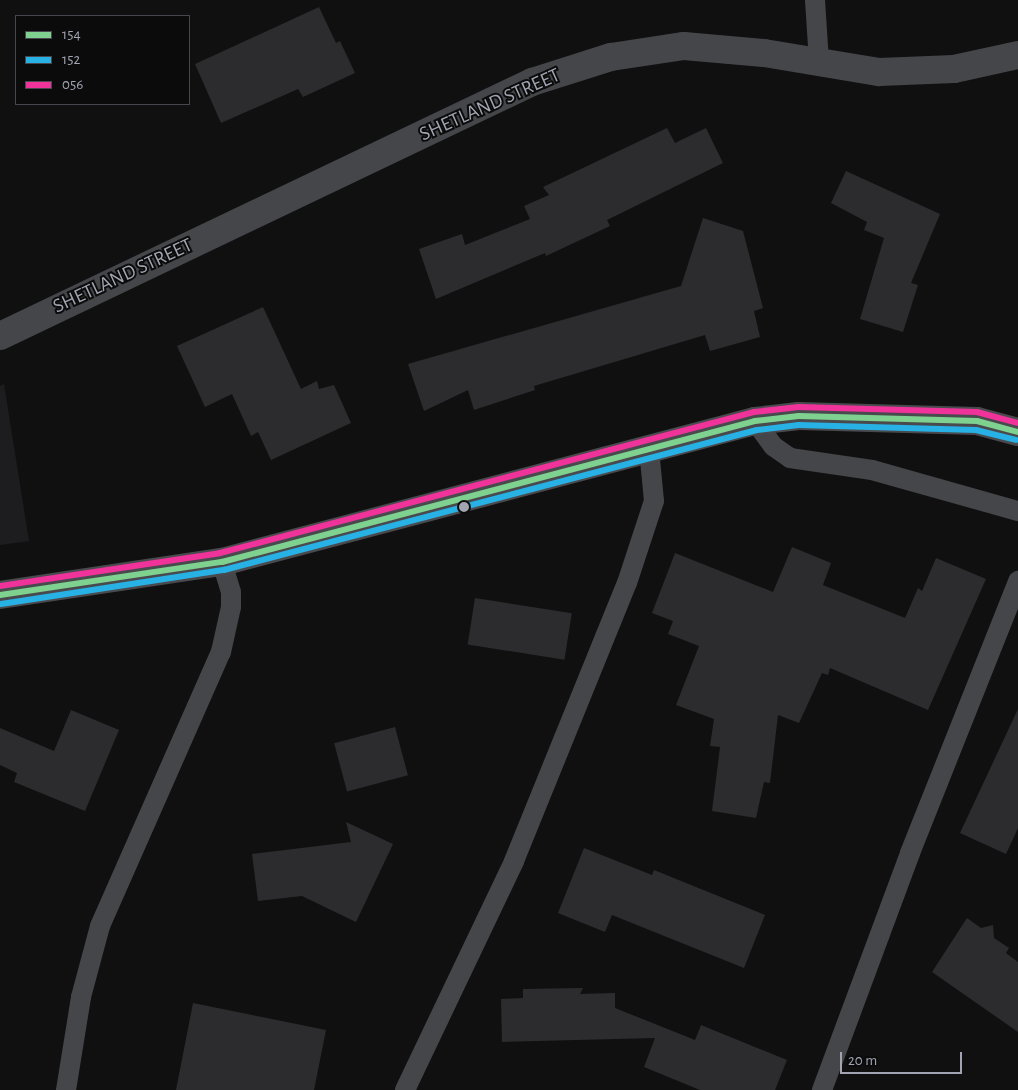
<!DOCTYPE html>
<html>
<head>
<meta charset="utf-8">
<style>
	body { margin:0 }
	#map { position:relative; width:1018px; height:1090px; overflow:hidden; background:#101011; font-family:"Alegreya Sans",sans-serif }
	div>[style] { position:absolute }
	.built>* { inset:0; background:#1d1d1f }
	.building>* { inset:0; background:#2c2c2e; transform-origin:0 0 }
	.service>* { height:20px; margin:-10px; padding:0 10px; transform-origin:10px; border-radius:10px; background:#454649 }
	.minor>* { height:28px; margin:-14px; padding:0 14px; transform-origin:14px; border-radius:14px; background:#454649 }
	.secondary>* { height:28px; margin:-14px; padding:0 14px; transform-origin:14px; border-radius:14px; background:#494a4d }
	.bus-1>* { height:6px; margin:-3px; padding:0 3px; transform-origin:3px; border-radius:3px; background:#7ed18f }
	.bus-2>* { height:6px; margin:-3px; padding:0 3px; transform-origin:3px; border-radius:3px; background:#28b1e5 }
	.bus-3>* { height:6px; margin:-3px; padding:0 3px; transform-origin:3px; border-radius:3px; background:#ef339a }
	.dots>* { width:14px; height:14px; translate:-50% -50%; box-sizing:border-box; border:2px solid #0b0b0c; border-radius:50% }
	span { translate:-50% -50%; white-space:nowrap; text-align:center; line-height:1.15; -webkit-text-stroke:4px #0b0b0c; paint-order:stroke }
	.street-label { font-size:20px; color:#a2a4b1 }
	.legend { position:absolute; left:15px; top:15px; width:175px; height:90px; box-sizing:border-box; background:#0b0b0c; border:1px solid #47484e; margin:0; padding:6px 9px; list-style:none; font-size:15px; color:#a2a4b1 }
	.legend li { display:flex; align-items:center; gap:10px; height:25px }
	.legend b { width:25px; border:1px solid #47484e }
	.scale { position:absolute; left:840px; top:1052px; width:122px; height:22px; box-sizing:border-box; border:2px solid #a2a4b1; border-top:0; padding-left:6px; font-size:15px; line-height:18px; white-space:nowrap; color:#a2a4b1; -webkit-text-stroke:4px #0b0b0c; paint-order:stroke }
</style>
</head>
<body>
<div id="map">
	<div class="built">
		<i style="clip-path:polygon(4px 384px,29px 541px,0 545px,0 386px)"></i>
	</div>
	<div class="building">
		<i style="clip-path:polygon(319px 7px,336px 43px,340px 41px,355px 73px,303px 97px,298px 89px,221px 123px,195px 64px)"></i>
		<i style="clip-path:polygon(667px 128px,675px 143px,706px 128px,723px 163px,607px 220px,610px 226px,546px 256px,545px 253px,436px 299px,419px 249px,462px 234px,465px 245px,530px 219px,524px 206px,549px 195px,543px 187px)"></i>
		<i style="clip-path:polygon(846px 171px,940px 214px,911px 283px,918px 285px,903px 332px,860px 319px,884px 238px,864px 230px,867px 222px,831px 203px)"></i>
		<i style="clip-path:polygon(703px 218px,743px 231px,763px 308px,754px 311px,760px 337px,710px 351px,705px 335px,534px 386px,535px 390px,474px 410px,468px 390px,424px 411px,408px 364px,681px 286px)"></i>
		<i style="clip-path:polygon(263px 307px,301px 389px,317px 381px,319px 389px,334px 385px,351px 423px,271px 460px,258px 432px,251px 436px,232px 394px,205px 407px,177px 346px)"></i>
		<i style="clip-path:polygon(792px 547px,831px 563px,823px 585px,905px 618px,918px 588px,922px 591px,936px 558px,986px 579px,928px 710px,830px 668px,828px 675px,822px 673px,799px 723px,778px 715px,770px 783px,764px 782px,756px 818px,712px 811px,720px 747px,710px 746px,714px 719px,676px 705px,699px 646px,668px 634px,673px 621px,652px 613px,675px 553px,773px 592px)"></i>
		<i style="left:475px;top:598px;width:98px;height:47px;rotate:9deg"></i>
		<i style="clip-path:polygon(1018px 709px,1018px 828px,1006px 854px,960px 833px)"></i>
		<i style="clip-path:polygon(71px 710px,119px 730px,85px 811px,14px 782px,17px 773px,0 765px,0 728px,54px 751px)"></i>
		<i style="left:395px;top:727px;width:50px;height:63px;rotate:75deg"></i>
		<i style="clip-path:polygon(346px 822px,393px 844px,356px 922px,302px 896px,258px 901px,252px 854px,351px 842px)"></i>
		<i style="clip-path:polygon(584px 848px,652px 875px,654px 870px,765px 915px,744px 968px,612px 915px,605px 932px,558px 913px)"></i>
		<i style="clip-path:polygon(967px 918px,981px 928px,993px 925px,994px 938px,1009px 948px,1006px 953px,1018px 962px,1018px 1032px,932px 972px)"></i>
		<i style="clip-path:polygon(583px 988px,580px 994px,615px 993px,615px 1008px,695px 1040px,701px 1025px,787px 1060px,775px 1090px,700px 1090px,644px 1067px,655px 1038px,502px 1042px,501px 999px,523px 998px,523px 989px)"></i>
		<i style="clip-path:polygon(193px 1003px,326px 1030px,314px 1090px,176px 1090px)"></i>
	</div>
	<div class="service">
		<i style="left:815px;top:0;width:62px;rotate:86.3deg"></i>
		<i style="left:755px;top:421px;width:31px;rotate:54deg"></i>
		<i style="left:773px;top:446px;width:21px;rotate:35deg"></i>
		<i style="left:790px;top:458px;width:83px;rotate:8.3deg"></i>
		<i style="left:872px;top:470px;width:152px;rotate:15.7deg"></i>
		<i style="left:66px;top:1090px;width:94px;rotate:-80.8deg"></i>
		<i style="left:81px;top:997px;width:73px;rotate:-75deg"></i>
		<i style="left:100px;top:926px;width:300px;rotate:-66.2deg"></i>
		<i style="left:221px;top:652px;width:46px;rotate:-77.5deg"></i>
		<i style="left:231px;top:607px;width:15px;rotate:-90deg"></i>
		<i style="left:231px;top:592px;width:31px;rotate:-107deg"></i>
		<i style="left:405px;top:1090px;width:254px;rotate:-64.5deg"></i>
		<i style="left:514px;top:861px;width:300px;rotate:-67.9deg"></i>
		<i style="left:627px;top:583px;width:86px;rotate:-71.8deg"></i>
		<i style="left:654px;top:501px;width:52px;rotate:-95.5deg"></i>
		<i style="left:822px;top:1090px;width:253px;rotate:-69.6deg"></i>
		<i style="left:910px;top:853px;width:293px;rotate:-68.3deg"></i>
	</div>
	<div class="minor">
		<i style="left:0;top:336px;width:590px;rotate:-25.52deg"></i>
		<i style="left:532px;top:82px;width:83px;rotate:-17.6deg"></i>
		<i style="left:611px;top:57px;width:74px;rotate:-8.6deg"></i>
		<i style="left:684px;top:46px;width:80px;rotate:5deg"></i>
		<i style="left:764px;top:53px;width:117px;rotate:9.4deg"></i>
		<i style="left:879px;top:72px;width:75px;rotate:-2.3deg"></i>
		<i style="left:954px;top:69px;width:66px;rotate:-12.3deg"></i>
	</div>
	<div class="secondary">
		<i style="left:0;top:595px;width:224px;rotate:-8.5deg"></i>
		<i style="left:222px;top:562px;width:551px;rotate:-14.82deg"></i>
		<i style="left:755px;top:421px;width:44px;rotate:-6.5deg"></i>
		<i style="left:799px;top:416px;width:178px;rotate:1.6deg"></i>
		<i style="left:977px;top:421px;width:42px;rotate:15deg"></i>
	</div>
	<div class="bus-1">
		<i style="left:0;top:595px;width:224px;rotate:-8.5deg"></i>
		<i style="left:222px;top:562px;width:551px;rotate:-14.82deg"></i>
		<i style="left:755px;top:421px;width:44px;rotate:-6.5deg"></i>
		<i style="left:799px;top:416px;width:178px;rotate:1.6deg"></i>
		<i style="left:977px;top:421px;width:42px;rotate:15deg"></i>
	</div>
	<div class="bus-2">
		<i style="left:1px;top:604px;width:226px;rotate:-8.7deg"></i>
		<i style="left:224px;top:570px;width:551px;rotate:-14.72deg"></i>
		<i style="left:757px;top:430px;width:42px;rotate:-6.8deg"></i>
		<i style="left:799px;top:425px;width:177px;rotate:1.6deg"></i>
		<i style="left:976px;top:430px;width:41px;rotate:14deg"></i>
	</div>
	<div class="bus-3">
		<i style="left:0;top:586px;width:222px;rotate:-8.5deg"></i>
		<i style="left:220px;top:553px;width:552px;rotate:-14.79deg"></i>
		<i style="left:754px;top:412px;width:45px;rotate:-6.3deg"></i>
		<i style="left:799px;top:407px;width:178px;rotate:1.6deg"></i>
		<i style="left:977px;top:412px;width:42px;rotate:15deg"></i>
	</div>
	<div class="dots">
		<i style="left:464px;top:507px;background:#a2a4b1"></i>
	</div>
	<div class="street-label">
		<span style="left:490px;top:105px;rotate:-24deg">SHETLAND STREET</span>
		<span style="left:123px;top:276px;rotate:-25deg">SHETLAND STREET</span>
	</div>
	<ul class="legend">
	<li><b style="height:6px;background:#7ed18f"></b>154</li>
	<li><b style="height:6px;background:#28b1e5"></b>152</li>
	<li><b style="height:6px;background:#ef339a"></b>056</li>
	</ul>
	<div class="scale">20 m</div>
</div>
</body>
</html>
